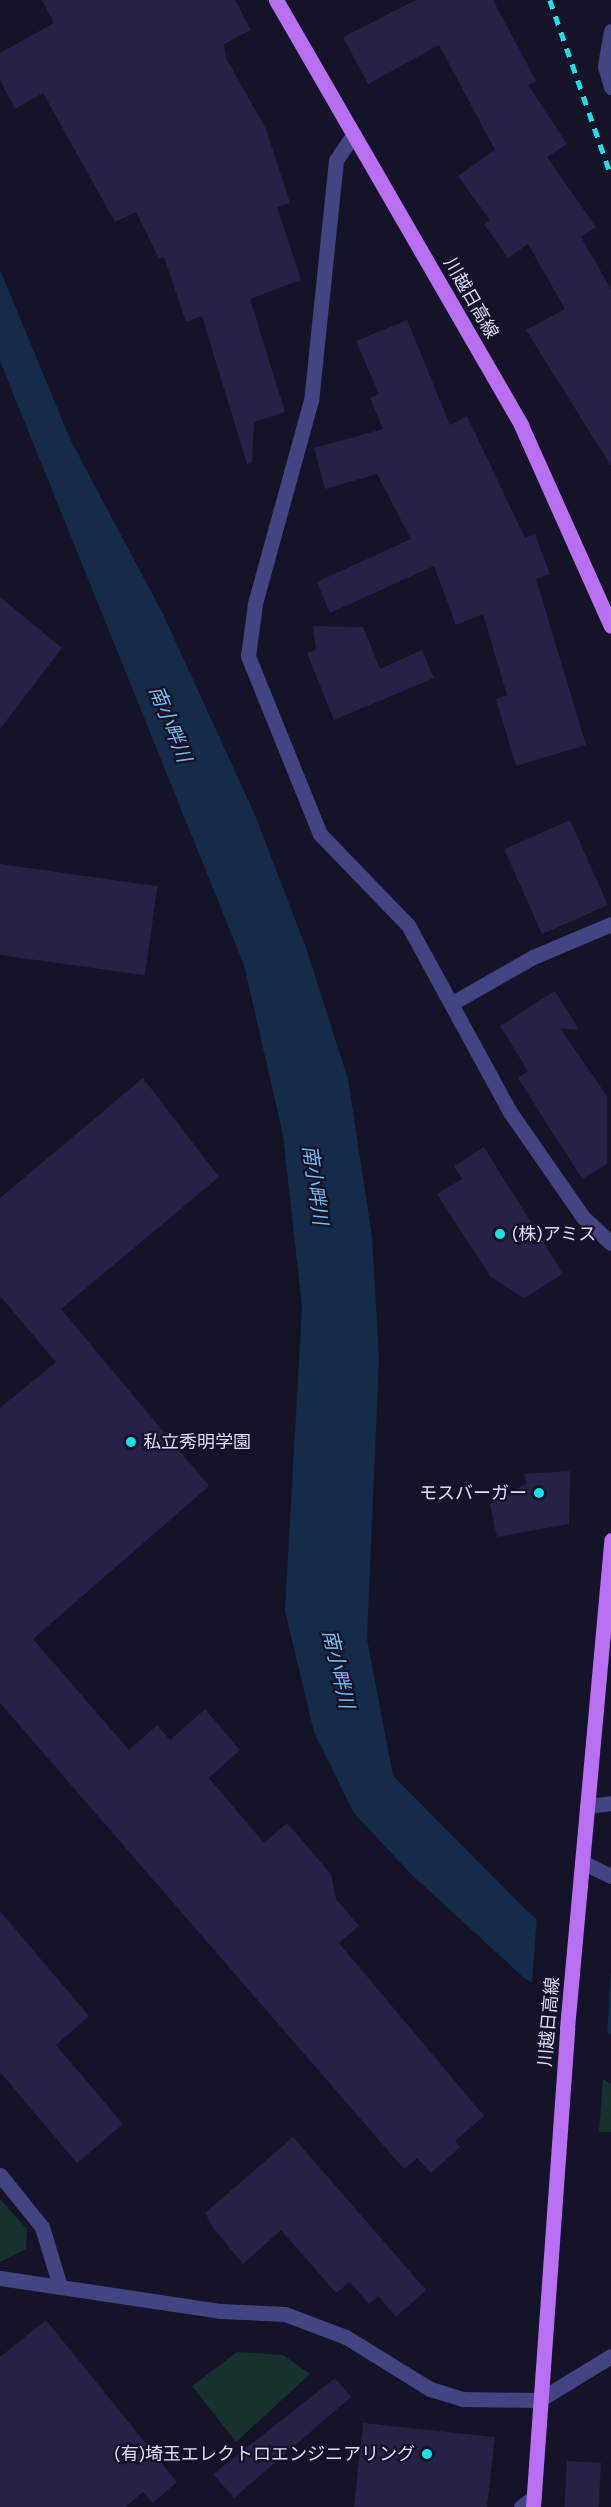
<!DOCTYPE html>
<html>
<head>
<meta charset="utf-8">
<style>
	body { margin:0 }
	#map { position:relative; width:611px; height:2507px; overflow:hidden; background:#151327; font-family:Figtree,"Noto Sans JP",sans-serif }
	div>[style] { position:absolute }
	.green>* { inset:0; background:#16312e }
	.water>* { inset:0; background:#142b4a }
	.pier>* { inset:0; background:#151327 }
	.building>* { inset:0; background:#262147; transform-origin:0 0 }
	.minor>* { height:15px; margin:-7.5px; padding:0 7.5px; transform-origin:7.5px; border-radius:7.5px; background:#434482 }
	.primary>* { height:15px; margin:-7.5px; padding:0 7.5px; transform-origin:7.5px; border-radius:7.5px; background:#b96ff1 }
	.rail>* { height:4.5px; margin-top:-2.25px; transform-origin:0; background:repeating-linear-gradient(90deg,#1cdfe8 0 9px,transparent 0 17px) }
	.dots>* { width:16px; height:16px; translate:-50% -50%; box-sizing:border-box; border:3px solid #151327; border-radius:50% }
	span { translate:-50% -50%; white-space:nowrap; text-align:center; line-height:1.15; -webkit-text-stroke:4.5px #151327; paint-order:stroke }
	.street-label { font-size:18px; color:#dfddfc }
	.poi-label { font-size:18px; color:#dfddfc }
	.left { translate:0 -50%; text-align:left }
	.right { translate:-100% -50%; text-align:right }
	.water-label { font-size:20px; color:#75bef1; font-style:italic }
</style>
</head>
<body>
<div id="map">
	<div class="green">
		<i style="clip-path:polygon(603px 2079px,611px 2084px,611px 2132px,599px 2132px)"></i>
		<i style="clip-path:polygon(0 2199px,27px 2229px,26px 2249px,0 2262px)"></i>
		<i style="clip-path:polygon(237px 2352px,283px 2355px,310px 2374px,236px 2442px,192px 2386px)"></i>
	</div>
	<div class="water">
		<i style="clip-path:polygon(0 270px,71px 441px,163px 614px,255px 815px,306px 948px,348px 1079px,372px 1237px,379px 1358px,367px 1639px,393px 1776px,529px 1913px,611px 1975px,611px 2035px,523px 1977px,411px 1874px,354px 1813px,314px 1732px,285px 1611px,302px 1307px,283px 1135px,244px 965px,0 361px)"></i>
	</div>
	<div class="pier">
		<i style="clip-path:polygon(537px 1915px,611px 1971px,607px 2036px,532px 1986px)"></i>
	</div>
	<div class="building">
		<i style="clip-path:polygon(42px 0,235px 0,251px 30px,224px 44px,226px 58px,266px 129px,290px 203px,277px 207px,301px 280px,250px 299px,285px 412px,254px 422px,252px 463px,247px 464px,202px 316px,186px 322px,164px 257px,159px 259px,136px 212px,115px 222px,43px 93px,15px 109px,0 80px,0 53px,54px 23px)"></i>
		<i style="clip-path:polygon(416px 0,493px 0,536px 81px,528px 85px,567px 144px,547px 157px,596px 227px,581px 237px,611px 289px,611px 466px,526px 330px,565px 309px,528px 244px,508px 258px,484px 224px,490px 220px,458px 176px,495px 150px,439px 45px,368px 84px,343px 37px)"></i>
		<i style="clip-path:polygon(407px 320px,450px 425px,467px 416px,525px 538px,535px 534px,550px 574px,536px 579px,586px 745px,516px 766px,496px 699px,507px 695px,483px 614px,456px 625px,434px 566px,330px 613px,317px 582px,411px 539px,377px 474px,325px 489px,314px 448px,383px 429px,370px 398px,379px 394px,356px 341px)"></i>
		<i style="clip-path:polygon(0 597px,62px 648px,0 729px)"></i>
		<i style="clip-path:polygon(313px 626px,363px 627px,380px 669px,422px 650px,434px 678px,334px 720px,307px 653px,316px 650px)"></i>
		<i style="left:570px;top:820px;width:93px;height:72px;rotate:66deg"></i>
		<i style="left:0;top:864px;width:159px;height:90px;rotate:8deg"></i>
		<i style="clip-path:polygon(555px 991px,579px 1030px,560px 1028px,607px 1096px,607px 1164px,582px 1179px,518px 1078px,528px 1071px,500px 1026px)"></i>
		<i style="clip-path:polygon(143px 1078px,219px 1177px,61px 1309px,209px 1486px,33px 1639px,129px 1750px,157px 1725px,170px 1740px,205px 1709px,240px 1750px,209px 1778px,264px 1843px,287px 1823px,331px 1874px,336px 1899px,359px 1926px,339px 1943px,484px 2116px,455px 2141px,460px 2147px,431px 2173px,417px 2158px,404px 2169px,0 1703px,0 1408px,56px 1362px,0 1296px,0 1198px)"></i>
		<i style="clip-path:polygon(484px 1147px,563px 1274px,524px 1298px,490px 1276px,437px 1194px,462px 1179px,454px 1166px)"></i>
		<i style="clip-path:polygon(570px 1471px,569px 1524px,497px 1537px,490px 1504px,527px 1483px,524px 1474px)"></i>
		<i style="clip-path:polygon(0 1911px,89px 2016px,56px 2045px,123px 2124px,77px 2163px,0 2072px)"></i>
		<i style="clip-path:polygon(293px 2137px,426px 2290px,396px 2317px,378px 2296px,369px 2304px,350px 2282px,336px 2293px,281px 2230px,243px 2264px,214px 2229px,205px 2213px)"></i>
		<i style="clip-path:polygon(46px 2320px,177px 2482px,153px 2503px,143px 2492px,125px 2507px,0 2507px,0 2357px)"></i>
		<i style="clip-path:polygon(335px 2378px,351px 2397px,234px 2498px,213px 2474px)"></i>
		<i style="clip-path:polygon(363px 2423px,495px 2437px,487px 2507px,354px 2507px)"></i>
		<i style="left:567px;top:2461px;width:34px;height:46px;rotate:3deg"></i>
	</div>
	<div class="minor">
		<i style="left:611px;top:31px;width:36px;rotate:100deg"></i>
		<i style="left:605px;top:66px;width:22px;rotate:74deg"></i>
		<i style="left:353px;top:135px;width:30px;rotate:124deg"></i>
		<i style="left:336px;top:160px;width:241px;rotate:95.9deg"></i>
		<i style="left:311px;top:400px;width:212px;rotate:105.4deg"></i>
		<i style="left:255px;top:604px;width:52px;rotate:97.7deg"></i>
		<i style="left:248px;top:656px;width:192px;rotate:68deg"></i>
		<i style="left:320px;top:834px;width:127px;rotate:46deg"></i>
		<i style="left:408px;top:925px;width:213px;rotate:61.4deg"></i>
		<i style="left:510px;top:1112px;width:128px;rotate:55.2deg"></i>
		<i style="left:583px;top:1217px;width:38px;rotate:43deg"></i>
		<i style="left:454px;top:1002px;width:91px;rotate:-29.7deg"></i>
		<i style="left:533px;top:957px;width:85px;rotate:-22.9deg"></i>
		<i style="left:587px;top:1806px;width:24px;rotate:-7deg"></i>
		<i style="left:582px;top:1862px;width:32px;rotate:26deg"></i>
		<i style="left:0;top:2175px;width:67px;rotate:51.1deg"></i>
		<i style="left:42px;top:2227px;width:59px;rotate:73.1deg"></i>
		<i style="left:0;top:2278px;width:222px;rotate:8.5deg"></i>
		<i style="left:220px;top:2311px;width:65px;rotate:2.6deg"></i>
		<i style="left:285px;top:2314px;width:65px;rotate:20.7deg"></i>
		<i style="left:346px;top:2337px;width:99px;rotate:31.8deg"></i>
		<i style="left:430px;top:2389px;width:34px;rotate:17deg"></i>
		<i style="left:463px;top:2399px;width:76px;rotate:0.8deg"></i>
		<i style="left:539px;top:2400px;width:84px;rotate:-31.4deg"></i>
		<i style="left:521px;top:2507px;width:16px;rotate:-38deg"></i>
	</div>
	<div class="primary">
		<i style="left:276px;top:0;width:491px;rotate:60deg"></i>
		<i style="left:521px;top:425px;width:220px;rotate:65.9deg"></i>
		<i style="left:533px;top:2507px;width:480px;rotate:-85.9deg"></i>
		<i style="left:567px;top:2028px;width:490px;rotate:-84.8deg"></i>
	</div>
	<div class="rail">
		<i style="left:550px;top:0;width:185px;rotate:70.8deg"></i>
	</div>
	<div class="dots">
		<i style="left:500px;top:1234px;background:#1cdfe8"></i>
		<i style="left:131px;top:1442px;background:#1cdfe8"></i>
		<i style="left:539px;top:1493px;background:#1cdfe8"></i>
		<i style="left:427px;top:2454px;background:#1cdfe8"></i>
	</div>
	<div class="street-label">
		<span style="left:471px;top:298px;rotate:60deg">川越日高線</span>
		<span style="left:549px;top:2022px;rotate:-85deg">川越日高線</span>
	</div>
	<div class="poi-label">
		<span class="left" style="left:512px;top:1234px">(株)アミス</span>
		<span class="left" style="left:143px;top:1442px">私立秀明学園</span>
		<span class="right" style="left:527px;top:1493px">モスバーガー</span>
		<span class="right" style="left:415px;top:2454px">(有)埼玉エレクトロエンジニアリング</span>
	</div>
	<div class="water-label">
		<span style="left:170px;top:724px;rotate:68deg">南小畔川</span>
		<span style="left:315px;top:1185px;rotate:82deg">南小畔川</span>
		<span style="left:338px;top:1669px;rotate:77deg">南小畔川</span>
	</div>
</div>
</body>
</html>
